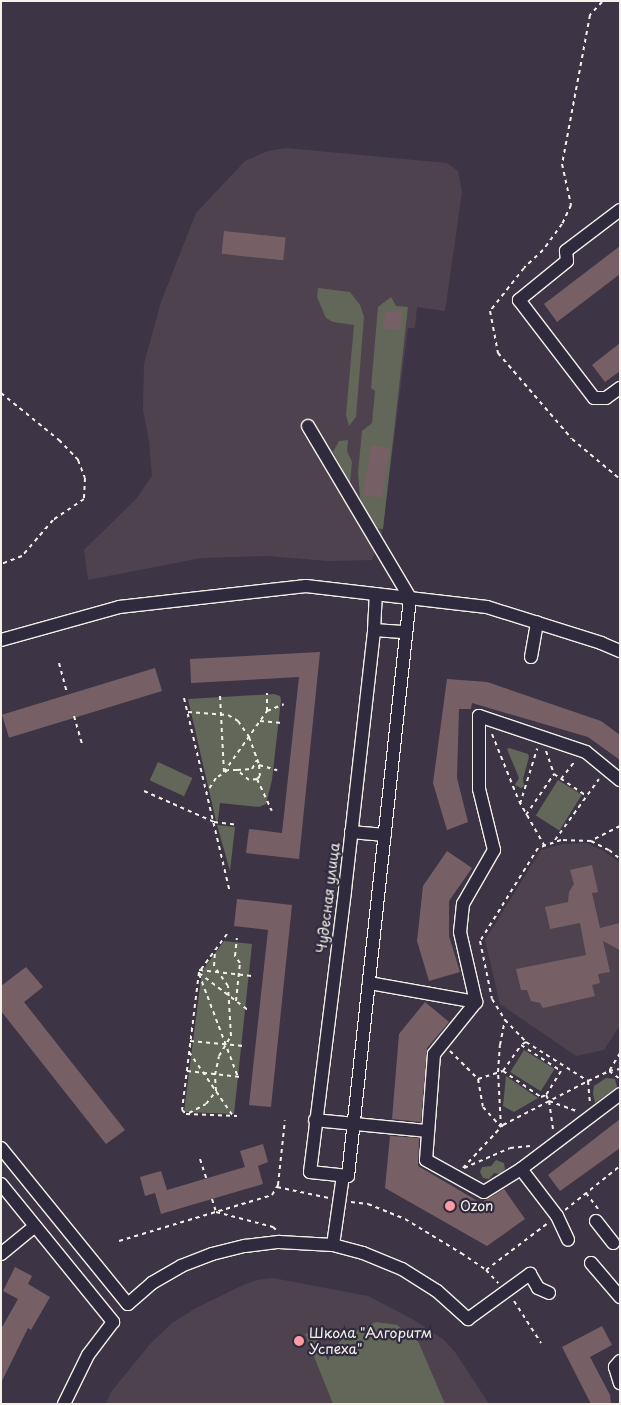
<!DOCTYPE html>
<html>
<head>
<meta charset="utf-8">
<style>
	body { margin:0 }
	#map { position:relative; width:621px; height:1405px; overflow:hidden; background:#3d3545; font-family:"Playpen Sans",sans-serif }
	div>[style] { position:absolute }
	.built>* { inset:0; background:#4e424f }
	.green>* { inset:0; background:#62675a; transform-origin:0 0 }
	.building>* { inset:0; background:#776065; transform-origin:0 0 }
	.path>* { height:2px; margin-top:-1px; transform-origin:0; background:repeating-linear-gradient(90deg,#f4f1e8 0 4px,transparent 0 8px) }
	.roads { filter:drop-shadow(1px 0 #f4f1e8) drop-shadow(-1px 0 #f4f1e8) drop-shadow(0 1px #f4f1e8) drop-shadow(0 -1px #f4f1e8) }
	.minor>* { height:12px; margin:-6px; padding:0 6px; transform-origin:6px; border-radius:6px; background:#2f2a3d }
	.dots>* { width:14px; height:14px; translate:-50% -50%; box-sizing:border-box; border:2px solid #2f2a3d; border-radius:50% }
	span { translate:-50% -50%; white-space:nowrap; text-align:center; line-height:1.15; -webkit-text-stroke:4.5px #2f2a3d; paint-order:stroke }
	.street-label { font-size:14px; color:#f4f1e8 }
	.poi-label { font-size:14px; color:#f4f1e8 }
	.left { translate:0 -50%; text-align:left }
	.frame { position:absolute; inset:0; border:2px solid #f4f1e8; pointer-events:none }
</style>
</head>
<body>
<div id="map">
	<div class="built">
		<i style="clip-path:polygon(286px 148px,447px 163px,458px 171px,462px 192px,445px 311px,417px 307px,415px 328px,408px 328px,382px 534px,372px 560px,328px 561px,267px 556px,201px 558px,88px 580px,84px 550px,136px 499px,152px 476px,149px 442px,143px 409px,144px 364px,161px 302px,196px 213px,245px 161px,268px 151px)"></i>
		<i style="clip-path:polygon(586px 843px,604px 851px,620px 863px,620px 1025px,604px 1050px,576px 1056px,500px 1004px,485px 940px,541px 850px,562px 844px)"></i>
		<i style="clip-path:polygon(273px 1278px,368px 1296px,414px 1320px,444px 1340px,455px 1352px,489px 1404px,106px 1404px,111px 1392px,151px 1343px,172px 1323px,196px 1308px,243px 1285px,257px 1280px)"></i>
	</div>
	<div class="green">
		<i style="clip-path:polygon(318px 288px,350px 292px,360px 305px,364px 317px,356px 417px,349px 426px,346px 415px,354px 325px,333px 322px,326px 318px,317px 297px)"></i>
		<i style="clip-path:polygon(391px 297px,396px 306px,408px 307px,383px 529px,373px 528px,367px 515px,360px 498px,358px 472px,362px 431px,372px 423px,375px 391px,371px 388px,378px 307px)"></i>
		<i style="clip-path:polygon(348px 440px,347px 451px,352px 462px,350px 483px,333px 452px,339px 441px)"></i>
		<i style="clip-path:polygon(274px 694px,280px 696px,281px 700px,272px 780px,266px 804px,259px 807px,220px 803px,218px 820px,216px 821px,188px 699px)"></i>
		<i style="clip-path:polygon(509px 748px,528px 754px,529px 757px,523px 779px,524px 786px,521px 788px,515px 785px,519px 778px,507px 749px)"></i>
		<i style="left:158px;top:762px;width:38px;height:20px;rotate:25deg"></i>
		<i style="left:558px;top:780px;width:28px;height:42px;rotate:32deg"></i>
		<i style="clip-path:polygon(217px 825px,235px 827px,230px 871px)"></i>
		<i style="clip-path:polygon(224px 941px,252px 944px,234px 1114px,184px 1112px,202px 971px)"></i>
		<i style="left:524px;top:1050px;width:36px;height:26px;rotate:32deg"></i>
		<i style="clip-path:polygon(506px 1076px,538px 1098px,514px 1112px,503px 1106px)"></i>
		<i style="clip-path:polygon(606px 1078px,615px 1079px,617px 1087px,595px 1103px,593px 1094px,594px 1086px)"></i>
		<i style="clip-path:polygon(496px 1160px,504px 1163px,505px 1169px,500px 1174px,494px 1173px,489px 1179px,483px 1178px,480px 1172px,482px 1167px,491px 1166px)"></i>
		<i style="clip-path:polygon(376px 1322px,397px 1325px,418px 1341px,445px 1404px,333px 1404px,305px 1334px,314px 1331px,328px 1361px,332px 1352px,344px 1336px)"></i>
	</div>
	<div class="building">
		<i style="left:224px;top:231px;width:62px;height:23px;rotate:6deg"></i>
		<i style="clip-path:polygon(620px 246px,620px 274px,557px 322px,544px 304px)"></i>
		<i style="left:385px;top:311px;width:17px;height:18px;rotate:3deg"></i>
		<i style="clip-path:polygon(620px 343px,620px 371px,605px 382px,592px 365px)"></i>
		<i style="left:371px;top:445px;width:19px;height:51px;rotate:9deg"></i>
		<i style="clip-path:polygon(320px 652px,299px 859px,246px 853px,249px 829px,282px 833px,299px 677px,191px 683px,190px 659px)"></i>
		<i style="left:155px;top:668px;width:24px;height:160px;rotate:73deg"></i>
		<i style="clip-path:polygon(447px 679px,487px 682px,601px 721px,620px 735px,620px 760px,588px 737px,472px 703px,471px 709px,459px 709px,457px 778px,468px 822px,447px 830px,433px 783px)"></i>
		<i style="clip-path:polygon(447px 851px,472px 868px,449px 901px,449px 936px,460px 972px,429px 981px,417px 941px,423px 886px)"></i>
		<i style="clip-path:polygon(592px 865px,598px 892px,592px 893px,600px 928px,620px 923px,620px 950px,603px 941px,610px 972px,598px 974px,600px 983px,592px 985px,595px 996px,543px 1008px,540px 1003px,531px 1001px,527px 990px,521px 990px,516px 969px,586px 955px,580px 923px,550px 929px,545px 907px,568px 902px,569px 892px,574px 884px,570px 870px)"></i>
		<i style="clip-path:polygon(237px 899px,292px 905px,271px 1107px,249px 1105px,268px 930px,234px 926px)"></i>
		<i style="clip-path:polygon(26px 967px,43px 987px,24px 1002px,125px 1130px,106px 1144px,1px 1011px,1px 986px)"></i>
		<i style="clip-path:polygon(425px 1002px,449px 1022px,427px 1048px,421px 1122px,392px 1119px,399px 1034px)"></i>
		<i style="clip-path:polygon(620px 1119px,620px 1148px,560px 1191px,548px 1175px)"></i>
		<i style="clip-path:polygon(390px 1136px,419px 1138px,418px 1166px,481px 1203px,504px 1189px,525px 1219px,487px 1246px,385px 1188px)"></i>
		<i style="clip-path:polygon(263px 1144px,268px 1162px,258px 1166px,263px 1184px,161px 1214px,155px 1193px,145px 1196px,140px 1177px,161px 1171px,167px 1190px,245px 1167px,240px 1151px)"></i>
		<i style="clip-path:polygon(15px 1267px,32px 1276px,28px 1284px,50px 1297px,31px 1330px,28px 1328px,1px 1383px,1px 1329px,18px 1299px,3px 1291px)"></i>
		<i style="clip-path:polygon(602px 1326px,612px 1345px,590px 1357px,610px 1395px,611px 1404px,591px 1404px,562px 1347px)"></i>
	</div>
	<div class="path">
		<i style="left:602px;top:2px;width:18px;rotate:133deg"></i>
		<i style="left:590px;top:15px;width:152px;rotate:100.6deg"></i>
		<i style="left:562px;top:164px;width:42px;rotate:77.6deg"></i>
		<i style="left:571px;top:205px;width:21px;rotate:115deg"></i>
		<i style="left:562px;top:224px;width:32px;rotate:126deg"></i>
		<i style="left:543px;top:250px;width:26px;rotate:137deg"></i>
		<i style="left:524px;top:268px;width:55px;rotate:128.3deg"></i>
		<i style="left:490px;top:311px;width:43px;rotate:79.2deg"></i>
		<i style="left:498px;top:353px;width:113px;rotate:49.3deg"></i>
		<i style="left:572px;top:439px;width:62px;rotate:39.8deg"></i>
		<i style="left:1px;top:393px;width:75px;rotate:39deg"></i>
		<i style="left:59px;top:440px;width:28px;rotate:46deg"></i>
		<i style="left:78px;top:460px;width:19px;rotate:69deg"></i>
		<i style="left:85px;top:478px;width:21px;rotate:93deg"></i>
		<i style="left:84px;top:499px;width:37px;rotate:146deg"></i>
		<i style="left:53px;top:520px;width:48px;rotate:130.7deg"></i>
		<i style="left:22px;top:556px;width:22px;rotate:159deg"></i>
		<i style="left:59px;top:663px;width:31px;rotate:75deg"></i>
		<i style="left:220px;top:696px;width:76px;rotate:87deg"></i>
		<i style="left:224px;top:772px;width:75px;rotate:-54.8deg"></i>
		<i style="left:267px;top:711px;width:18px;rotate:-22deg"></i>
		<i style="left:184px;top:698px;width:199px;rotate:76.7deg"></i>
		<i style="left:267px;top:711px;width:18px;rotate:-90deg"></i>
		<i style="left:188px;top:712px;width:40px;rotate:4.3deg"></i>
		<i style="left:228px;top:715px;width:12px;rotate:31deg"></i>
		<i style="left:238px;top:721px;width:19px;rotate:55deg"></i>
		<i style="left:249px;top:737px;width:30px;rotate:70deg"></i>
		<i style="left:259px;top:765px;width:11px;rotate:85deg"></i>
		<i style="left:260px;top:776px;width:4px;rotate:135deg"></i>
		<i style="left:257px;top:779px;width:8px;rotate:173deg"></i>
		<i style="left:249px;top:780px;width:16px;rotate:-140deg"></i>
		<i style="left:237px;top:770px;width:9px;rotate:180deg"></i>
		<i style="left:228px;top:770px;width:14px;rotate:146deg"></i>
		<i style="left:216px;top:778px;width:17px;rotate:123deg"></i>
		<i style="left:74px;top:716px;width:32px;rotate:74deg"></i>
		<i style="left:260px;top:721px;width:22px;rotate:5deg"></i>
		<i style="left:492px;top:734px;width:72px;rotate:68.1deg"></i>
		<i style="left:519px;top:801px;width:51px;rotate:60.4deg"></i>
		<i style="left:546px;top:751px;width:24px;rotate:71deg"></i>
		<i style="left:554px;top:774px;width:40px;rotate:34deg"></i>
		<i style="left:259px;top:765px;width:19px;rotate:16deg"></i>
		<i style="left:237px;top:770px;width:15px;rotate:-4deg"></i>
		<i style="left:252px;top:769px;width:10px;rotate:-61deg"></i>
		<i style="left:257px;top:779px;width:35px;rotate:65deg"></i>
		<i style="left:561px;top:779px;width:23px;rotate:-52deg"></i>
		<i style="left:144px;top:791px;width:77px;rotate:23.9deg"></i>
		<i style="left:214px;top:822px;width:23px;rotate:7deg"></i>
		<i style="left:520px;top:804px;width:58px;rotate:-72.8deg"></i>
		<i style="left:526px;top:815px;width:50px;rotate:-55.7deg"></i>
		<i style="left:620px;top:826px;width:33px;rotate:153deg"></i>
		<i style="left:591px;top:841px;width:20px;rotate:27deg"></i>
		<i style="left:609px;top:850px;width:14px;rotate:39deg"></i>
		<i style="left:555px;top:840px;width:75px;rotate:-54.2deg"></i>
		<i style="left:591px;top:841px;width:30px;rotate:-178deg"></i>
		<i style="left:561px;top:840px;width:24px;rotate:161deg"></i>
		<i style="left:538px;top:848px;width:110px;rotate:121.9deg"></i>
		<i style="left:480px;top:941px;width:59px;rotate:78.3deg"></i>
		<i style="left:492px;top:999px;width:25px;rotate:58deg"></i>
		<i style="left:505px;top:1020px;width:30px;rotate:46deg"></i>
		<i style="left:526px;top:1042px;width:73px;rotate:32.2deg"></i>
		<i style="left:588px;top:1081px;width:23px;rotate:-25deg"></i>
		<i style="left:609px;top:1071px;width:11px;rotate:-10deg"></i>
		<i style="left:227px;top:934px;width:47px;rotate:126.4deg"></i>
		<i style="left:199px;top:972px;width:139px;rotate:97deg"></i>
		<i style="left:182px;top:1110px;width:6px;rotate:45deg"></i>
		<i style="left:186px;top:1114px;width:51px;rotate:2.2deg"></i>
		<i style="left:199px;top:970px;width:53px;rotate:6.5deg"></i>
		<i style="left:199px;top:973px;width:61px;rotate:37.1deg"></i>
		<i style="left:199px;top:974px;width:110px;rotate:69.3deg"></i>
		<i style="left:236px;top:1001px;width:38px;rotate:-84deg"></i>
		<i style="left:240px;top:963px;width:9px;rotate:-126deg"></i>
		<i style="left:235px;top:956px;width:18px;rotate:-84deg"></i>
		<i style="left:190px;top:1041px;width:54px;rotate:5.3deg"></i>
		<i style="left:526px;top:1042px;width:6px;rotate:149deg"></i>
		<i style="left:521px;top:1045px;width:48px;rotate:33deg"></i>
		<i style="left:561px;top:1071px;width:28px;rotate:122deg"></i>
		<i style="left:450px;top:1051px;width:40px;rotate:45deg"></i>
		<i style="left:478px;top:1079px;width:28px;rotate:80deg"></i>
		<i style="left:483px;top:1107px;width:27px;rotate:48deg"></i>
		<i style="left:501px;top:1127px;width:55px;rotate:-93.1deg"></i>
		<i style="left:498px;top:1072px;width:27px;rotate:-86deg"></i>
		<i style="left:500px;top:1045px;width:25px;rotate:-79deg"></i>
		<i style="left:189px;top:1052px;width:78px;rotate:55.5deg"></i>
		<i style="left:620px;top:1053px;width:21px;rotate:121deg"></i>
		<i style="left:609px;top:1071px;width:14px;rotate:36deg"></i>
		<i style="left:187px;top:1071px;width:54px;rotate:6.3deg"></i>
		<i style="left:503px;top:1071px;width:32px;rotate:-55deg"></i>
		<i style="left:478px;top:1079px;width:26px;rotate:-18deg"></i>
		<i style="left:503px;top:1071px;width:46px;rotate:34.4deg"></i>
		<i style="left:541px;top:1097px;width:5px;rotate:-22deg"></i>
		<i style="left:546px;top:1095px;width:7px;rotate:63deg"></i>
		<i style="left:189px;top:1113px;width:19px;rotate:-28deg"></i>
		<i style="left:206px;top:1104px;width:16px;rotate:-52deg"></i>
		<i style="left:216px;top:1091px;width:16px;rotate:-94deg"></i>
		<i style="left:215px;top:1075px;width:19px;rotate:-78deg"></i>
		<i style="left:219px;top:1056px;width:23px;rotate:-59deg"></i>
		<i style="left:231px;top:1036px;width:50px;rotate:-93.4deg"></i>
		<i style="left:228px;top:986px;width:24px;rotate:-125deg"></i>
		<i style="left:214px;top:966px;width:14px;rotate:-86deg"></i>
		<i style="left:553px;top:1129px;width:28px;rotate:-98deg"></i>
		<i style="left:549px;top:1101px;width:30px;rotate:20deg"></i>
		<i style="left:200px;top:1159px;width:20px;rotate:72deg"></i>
		<i style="left:463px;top:1168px;width:59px;rotate:-47.1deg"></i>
		<i style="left:503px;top:1125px;width:96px;rotate:-27.4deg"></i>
		<i style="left:588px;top:1081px;width:21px;rotate:85deg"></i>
		<i style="left:464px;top:1168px;width:50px;rotate:-23.5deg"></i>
		<i style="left:510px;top:1148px;width:20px;rotate:-6deg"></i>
		<i style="left:277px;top:1187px;width:53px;rotate:11.9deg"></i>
		<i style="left:586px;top:1193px;width:20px;rotate:53deg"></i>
		<i style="left:212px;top:1199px;width:14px;rotate:73deg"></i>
		<i style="left:216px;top:1212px;width:59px;rotate:14.7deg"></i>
		<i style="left:273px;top:1227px;width:4px;rotate:45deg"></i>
		<i style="left:351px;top:1202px;width:17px;rotate:7deg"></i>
		<i style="left:368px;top:1204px;width:40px;rotate:22deg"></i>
		<i style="left:405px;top:1219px;width:66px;rotate:31.3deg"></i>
		<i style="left:461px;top:1253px;width:30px;rotate:34deg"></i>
		<i style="left:486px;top:1270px;width:18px;rotate:47deg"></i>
		<i style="left:565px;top:1210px;width:70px;rotate:-38.7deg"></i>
		<i style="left:119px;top:1241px;width:160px;rotate:-16.7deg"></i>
		<i style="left:272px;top:1195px;width:12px;rotate:-59deg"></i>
		<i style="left:278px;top:1185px;width:65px;rotate:-83.9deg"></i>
		<i style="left:486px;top:1270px;width:78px;rotate:-37.2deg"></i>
		<i style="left:514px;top:1301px;width:50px;rotate:57.3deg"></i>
	</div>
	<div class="roads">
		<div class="minor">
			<i style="left:620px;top:210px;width:68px;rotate:142.8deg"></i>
			<i style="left:566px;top:251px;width:10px;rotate:84deg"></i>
			<i style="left:567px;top:261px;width:62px;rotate:140.9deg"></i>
			<i style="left:519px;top:300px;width:123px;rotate:52.6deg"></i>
			<i style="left:594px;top:398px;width:12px"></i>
			<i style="left:606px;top:398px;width:17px;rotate:-36deg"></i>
			<i style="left:308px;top:426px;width:200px;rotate:59.3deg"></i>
			<i style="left:410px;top:598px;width:581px;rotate:96.12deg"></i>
			<i style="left:348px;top:1176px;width:38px;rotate:-174deg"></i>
			<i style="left:310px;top:1172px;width:284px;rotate:-82.9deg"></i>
			<i style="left:345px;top:890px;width:262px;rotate:-83.6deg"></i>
			<i style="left:374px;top:630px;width:36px;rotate:-87deg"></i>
			<i style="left:374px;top:630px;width:32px;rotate:4deg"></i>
			<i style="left:1px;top:640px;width:123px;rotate:-15.6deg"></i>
			<i style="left:119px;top:607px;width:188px;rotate:-6.4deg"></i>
			<i style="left:306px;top:586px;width:182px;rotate:6.6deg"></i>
			<i style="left:487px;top:607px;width:120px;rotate:17.5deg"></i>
			<i style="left:601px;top:643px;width:21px;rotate:23deg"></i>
			<i style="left:531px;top:657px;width:35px;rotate:-80deg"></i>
			<i style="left:620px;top:780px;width:44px;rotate:-140.5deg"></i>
			<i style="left:586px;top:752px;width:113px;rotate:-161.4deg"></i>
			<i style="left:479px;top:716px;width:73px;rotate:90deg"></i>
			<i style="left:479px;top:789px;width:63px;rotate:76.2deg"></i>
			<i style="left:494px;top:850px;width:62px;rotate:119.9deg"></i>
			<i style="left:463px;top:904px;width:28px;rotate:96deg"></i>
			<i style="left:460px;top:932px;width:72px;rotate:77.1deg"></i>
			<i style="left:476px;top:1002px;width:67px;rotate:128.9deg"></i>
			<i style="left:434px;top:1054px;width:106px;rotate:94.3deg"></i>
			<i style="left:426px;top:1160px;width:66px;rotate:28.9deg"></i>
			<i style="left:484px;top:1192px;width:44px;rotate:-31.9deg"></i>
			<i style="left:521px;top:1169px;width:124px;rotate:-37.1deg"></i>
			<i style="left:351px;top:832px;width:34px;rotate:5deg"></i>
			<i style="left:369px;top:983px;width:109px;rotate:10.1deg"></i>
			<i style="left:315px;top:1120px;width:113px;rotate:5.6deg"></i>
			<i style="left:1px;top:1148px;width:201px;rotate:50.9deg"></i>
			<i style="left:128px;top:1304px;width:32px;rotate:-41deg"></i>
			<i style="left:152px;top:1283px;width:34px;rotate:-30deg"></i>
			<i style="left:181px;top:1266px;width:33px;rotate:-21deg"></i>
			<i style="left:212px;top:1254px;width:34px;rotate:-14deg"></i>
			<i style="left:245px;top:1246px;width:34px;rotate:-7deg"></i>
			<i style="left:279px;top:1242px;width:54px;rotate:3.2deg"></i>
			<i style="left:333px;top:1245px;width:31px;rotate:15deg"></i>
			<i style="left:363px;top:1253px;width:42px;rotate:22.3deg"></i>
			<i style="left:402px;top:1269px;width:41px;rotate:32.2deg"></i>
			<i style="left:437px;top:1291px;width:42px;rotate:42.1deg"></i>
			<i style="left:468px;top:1319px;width:77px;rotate:-36deg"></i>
			<i style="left:530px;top:1274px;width:16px;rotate:60deg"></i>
			<i style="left:538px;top:1288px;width:12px;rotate:24deg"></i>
			<i style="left:521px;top:1169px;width:59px;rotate:52.5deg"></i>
			<i style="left:557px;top:1216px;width:26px;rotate:65deg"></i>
			<i style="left:1px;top:1184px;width:178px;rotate:50.9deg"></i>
			<i style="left:113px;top:1322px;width:41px;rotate:127.1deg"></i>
			<i style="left:88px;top:1355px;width:55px;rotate:116.1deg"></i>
			<i style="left:596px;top:1221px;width:28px;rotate:52deg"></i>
			<i style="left:333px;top:1245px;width:70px;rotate:-81.8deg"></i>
			<i style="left:1px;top:1254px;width:44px;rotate:-39.5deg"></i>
			<i style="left:591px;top:1263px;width:45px;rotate:49.5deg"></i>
			<i style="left:620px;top:1361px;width:8px;rotate:130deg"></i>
			<i style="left:615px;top:1367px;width:17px;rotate:73deg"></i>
		</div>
	</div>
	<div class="dots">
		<i style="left:450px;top:1206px;background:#ff9aa2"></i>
		<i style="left:299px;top:1341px;background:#ff9aa2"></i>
	</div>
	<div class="street-label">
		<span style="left:328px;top:898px;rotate:-83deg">Чудесная улица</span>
	</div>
	<div class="poi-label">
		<span class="left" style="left:460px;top:1206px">Ozon</span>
		<span class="left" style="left:309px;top:1341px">Школа "Алгоритм<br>Успеха"</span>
	</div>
	<div class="frame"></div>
</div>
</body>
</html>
